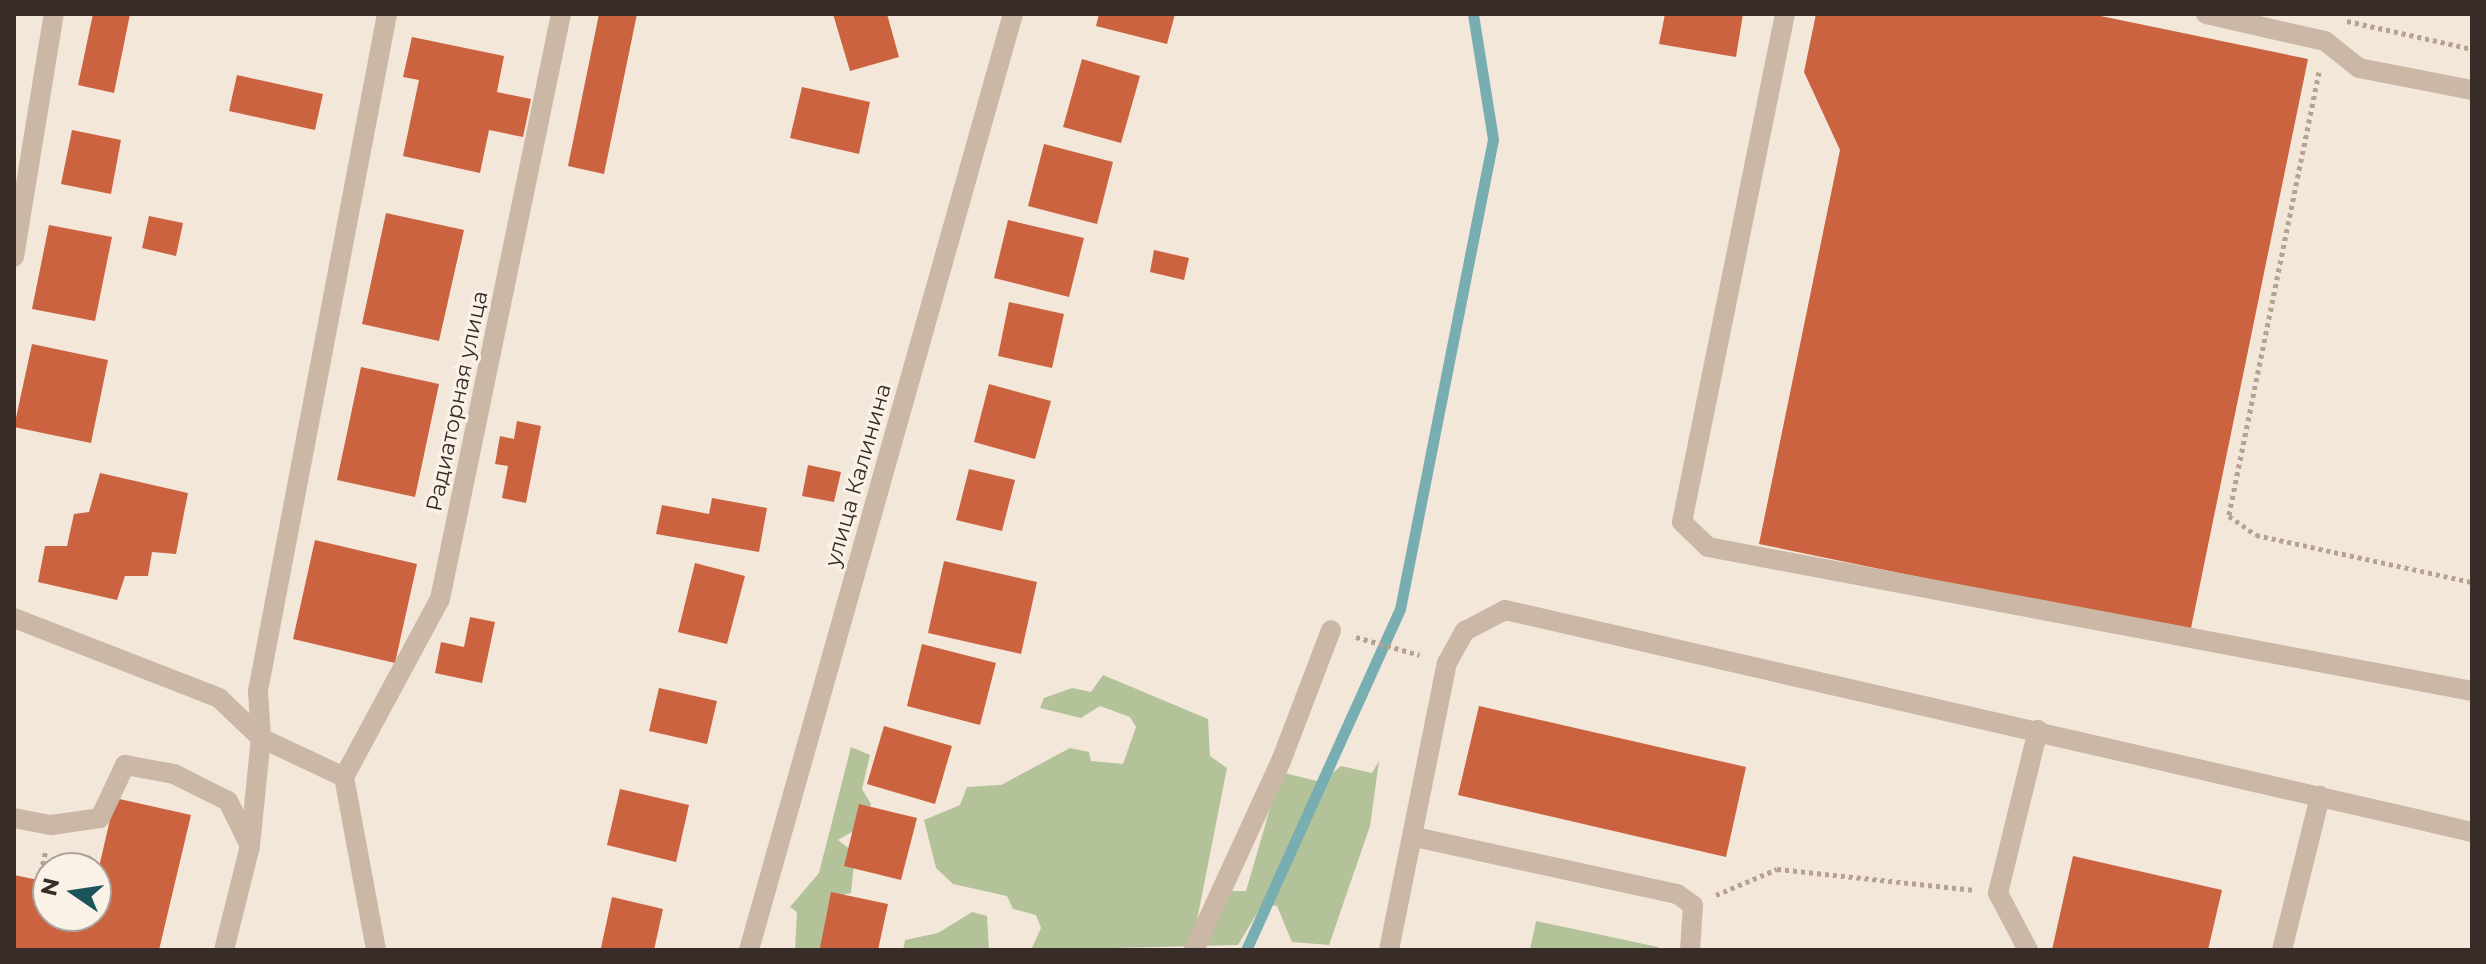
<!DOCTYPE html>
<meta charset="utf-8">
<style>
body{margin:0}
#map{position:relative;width:2486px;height:964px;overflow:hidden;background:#f3e7da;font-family:Montserrat,sans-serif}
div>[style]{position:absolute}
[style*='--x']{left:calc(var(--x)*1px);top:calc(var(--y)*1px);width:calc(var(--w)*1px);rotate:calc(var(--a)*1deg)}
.green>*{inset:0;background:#b4c29a}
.stream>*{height:11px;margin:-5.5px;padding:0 5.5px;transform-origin:5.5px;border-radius:5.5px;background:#78aeb1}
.building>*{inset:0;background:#cb6340}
.path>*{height:5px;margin-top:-2.5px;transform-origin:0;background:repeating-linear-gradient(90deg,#b7a190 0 4px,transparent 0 8px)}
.lane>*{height:20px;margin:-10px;padding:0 10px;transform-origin:10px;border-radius:10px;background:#cbb7a6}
.street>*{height:20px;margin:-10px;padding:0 10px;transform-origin:10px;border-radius:10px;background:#cbb7a6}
span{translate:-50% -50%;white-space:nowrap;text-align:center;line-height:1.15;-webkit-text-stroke:6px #faf1e7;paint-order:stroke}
.street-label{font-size:22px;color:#372c27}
.frame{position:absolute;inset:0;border:16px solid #372c27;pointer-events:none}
.north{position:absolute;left:32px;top:852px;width:80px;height:80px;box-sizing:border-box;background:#faf1e7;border:2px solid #aca29a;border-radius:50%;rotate:283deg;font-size:22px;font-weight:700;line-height:32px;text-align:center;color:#372c27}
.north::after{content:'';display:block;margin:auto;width:28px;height:36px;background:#1b555a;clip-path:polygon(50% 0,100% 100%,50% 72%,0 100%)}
</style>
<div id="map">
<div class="green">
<i style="clip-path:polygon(1103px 675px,1208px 719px,1210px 756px,1227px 768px,1197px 920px,1231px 891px,1246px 891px,1274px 795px,1272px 770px,1321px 782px,1341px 766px,1372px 773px,1379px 761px,1370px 826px,1329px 945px,1292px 942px,1277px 906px,1262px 905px,1238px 945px,1031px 950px,1041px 928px,1036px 915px,1013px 909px,1007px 896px,953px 884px,936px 868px,924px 820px,960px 805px,967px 787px,1001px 785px,1070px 748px,1089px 752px,1091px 761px,1123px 764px,1136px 727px,1130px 717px,1100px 706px,1081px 718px,1040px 708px,1044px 698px,1072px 688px,1091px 692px)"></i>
<i style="clip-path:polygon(851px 747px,870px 755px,862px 789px,871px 804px,867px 823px,838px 840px,855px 853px,851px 893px,833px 897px,828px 950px,795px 950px,797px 912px,790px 907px,819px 873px)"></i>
<i style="clip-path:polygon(972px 912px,987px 916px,989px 950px,903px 950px,905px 940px,938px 933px)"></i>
<i style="clip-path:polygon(1536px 921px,1658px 947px,1658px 950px,1530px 950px)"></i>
</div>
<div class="stream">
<i style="--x:1246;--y:950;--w:374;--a:-65.7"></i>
<i style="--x:1400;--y:609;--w:479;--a:-78.8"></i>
<i style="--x:1493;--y:139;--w:127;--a:-99.1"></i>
</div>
<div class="building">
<i style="clip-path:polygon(93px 14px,130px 14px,114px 93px,78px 85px)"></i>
<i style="clip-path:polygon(599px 14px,637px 14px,604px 174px,568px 166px)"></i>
<i style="clip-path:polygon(833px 14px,887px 14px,899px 57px,850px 71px)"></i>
<i style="clip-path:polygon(1099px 14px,1175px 14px,1167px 44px,1096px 26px)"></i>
<i style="clip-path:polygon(1665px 14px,1743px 14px,1736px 57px,1659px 44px)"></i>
<i style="clip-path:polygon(1816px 14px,2091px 14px,2308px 59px,2190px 633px,1759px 544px,1840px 150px,1804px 72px)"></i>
<i style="clip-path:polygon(412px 37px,504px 56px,497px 92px,531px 99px,523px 137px,489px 130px,480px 173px,403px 156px,419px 80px,403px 77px)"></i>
<i style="clip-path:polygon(1082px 59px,1140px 76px,1121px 143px,1063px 127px)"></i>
<i style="clip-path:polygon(237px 75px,323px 94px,315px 130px,229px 111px)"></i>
<i style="clip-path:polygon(802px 87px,870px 102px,859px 154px,790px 138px)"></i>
<i style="clip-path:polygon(72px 130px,121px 140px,111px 194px,61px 184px)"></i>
<i style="clip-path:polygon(1044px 144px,1113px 162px,1097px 224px,1028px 206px)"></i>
<i style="clip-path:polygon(386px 213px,464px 230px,439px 341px,362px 324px)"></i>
<i style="clip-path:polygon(149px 216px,183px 223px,176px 256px,142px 248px)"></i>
<i style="clip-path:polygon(1008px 220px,1084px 238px,1069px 297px,994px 278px)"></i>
<i style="clip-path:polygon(49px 225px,112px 237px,95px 321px,32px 309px)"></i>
<i style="clip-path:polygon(1154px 250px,1189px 258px,1184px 280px,1150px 272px)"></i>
<i style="clip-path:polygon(1009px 302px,1064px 314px,1052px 368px,998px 356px)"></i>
<i style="clip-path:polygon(32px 344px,108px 360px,91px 443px,14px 427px)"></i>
<i style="clip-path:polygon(361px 367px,439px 384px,415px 497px,337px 480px)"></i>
<i style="clip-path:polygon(989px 384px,1051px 401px,1035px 459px,974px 442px)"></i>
<i style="clip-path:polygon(517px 421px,541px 426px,526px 503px,502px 498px,508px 466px,495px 464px,500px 436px,514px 439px)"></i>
<i style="clip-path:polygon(808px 465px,841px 472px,834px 502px,802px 496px)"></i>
<i style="clip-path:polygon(969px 469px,1015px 480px,1002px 531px,956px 520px)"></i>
<i style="clip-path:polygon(100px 473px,188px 493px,176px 554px,152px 552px,148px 576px,125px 576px,117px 600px,38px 582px,45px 546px,67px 546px,74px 514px,89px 512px)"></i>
<i style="clip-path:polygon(712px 498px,767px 508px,759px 552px,656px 534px,662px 505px,709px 514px)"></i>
<i style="clip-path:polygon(315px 540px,417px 564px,395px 663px,293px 639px)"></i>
<i style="clip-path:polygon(944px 561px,1037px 582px,1021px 654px,928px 633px)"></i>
<i style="clip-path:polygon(695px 563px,745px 576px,727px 644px,678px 632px)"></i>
<i style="clip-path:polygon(470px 617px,495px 622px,482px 683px,435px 673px,441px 642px,464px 647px)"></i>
<i style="clip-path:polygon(922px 644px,996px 663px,980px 725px,907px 706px)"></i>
<i style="clip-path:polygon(659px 688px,717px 701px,707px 744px,649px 731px)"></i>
<i style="clip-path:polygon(1479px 706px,1746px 767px,1726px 857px,1458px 795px)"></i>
<i style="clip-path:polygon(884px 726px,952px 746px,935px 804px,867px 784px)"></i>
<i style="clip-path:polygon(620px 789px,689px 805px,676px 862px,607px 845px)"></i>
<i style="clip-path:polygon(115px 798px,191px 815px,159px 950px,14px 950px,14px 875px,48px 882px,48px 916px,96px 916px,96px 880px)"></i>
<i style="clip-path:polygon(859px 804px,917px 818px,901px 880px,844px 866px)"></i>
<i style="clip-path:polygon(2073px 856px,2222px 890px,2208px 950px,2052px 950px)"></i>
<i style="clip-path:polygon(831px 892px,888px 904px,878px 950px,820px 948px)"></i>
<i style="clip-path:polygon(612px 897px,663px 909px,654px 950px,601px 948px)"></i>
</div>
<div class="path">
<i style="--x:2347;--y:21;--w:128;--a:12.6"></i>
<i style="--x:2319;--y:72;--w:453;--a:101.5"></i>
<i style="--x:2229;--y:516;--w:33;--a:35"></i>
<i style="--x:2256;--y:535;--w:221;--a:12.3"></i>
<i style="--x:1356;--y:637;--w:66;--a:15.7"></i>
<i style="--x:39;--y:880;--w:31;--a:-77"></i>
<i style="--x:1716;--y:895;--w:66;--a:-23.1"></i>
<i style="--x:1777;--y:869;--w:196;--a:6.1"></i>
</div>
<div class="lane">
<i style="--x:1785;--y:14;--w:518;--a:101.46"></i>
<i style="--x:1682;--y:522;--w:36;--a:44"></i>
<i style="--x:1708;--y:547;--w:777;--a:10.67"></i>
<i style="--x:2206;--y:14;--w:122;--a:12.8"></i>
<i style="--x:2325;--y:41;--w:43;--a:38.5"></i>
<i style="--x:2359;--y:68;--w:115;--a:11"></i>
<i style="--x:14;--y:818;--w:38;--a:11"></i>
<i style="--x:51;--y:825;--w:49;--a:-8.1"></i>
<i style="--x:100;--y:818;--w:59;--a:-64.7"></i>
<i style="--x:125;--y:765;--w:50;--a:10.4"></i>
<i style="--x:174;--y:774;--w:60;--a:26.6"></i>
<i style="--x:228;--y:801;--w:50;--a:63.9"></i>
<i style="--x:250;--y:846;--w:107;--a:104"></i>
<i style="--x:1415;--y:837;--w:268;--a:12.3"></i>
<i style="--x:1677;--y:894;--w:19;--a:35"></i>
<i style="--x:1693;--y:905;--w:45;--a:93.8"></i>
<i style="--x:250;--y:846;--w:109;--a:-84.2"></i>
<i style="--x:1194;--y:950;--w:208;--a:-65.3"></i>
<i style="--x:1281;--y:761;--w:140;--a:-69.1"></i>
<i style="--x:1389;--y:950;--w:293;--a:-78.6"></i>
<i style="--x:1447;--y:663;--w:37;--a:-61"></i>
<i style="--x:1465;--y:631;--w:45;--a:-27.7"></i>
<i style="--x:1505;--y:610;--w:935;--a:12.92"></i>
<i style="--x:2028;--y:950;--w:64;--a:-117.8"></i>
<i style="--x:1998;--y:893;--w:168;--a:-76.2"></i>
<i style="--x:2282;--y:950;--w:159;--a:-76.1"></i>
</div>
<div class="street">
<i style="--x:14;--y:257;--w:246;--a:-80.7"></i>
<i style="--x:14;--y:618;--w:220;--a:21.3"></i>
<i style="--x:219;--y:698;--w:58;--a:43.6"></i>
<i style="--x:261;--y:738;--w:92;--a:25.2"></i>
<i style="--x:344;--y:777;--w:176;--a:79.5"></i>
<i style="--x:261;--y:738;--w:47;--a:-93.7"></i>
<i style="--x:258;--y:691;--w:689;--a:-79.21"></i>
<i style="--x:344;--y:777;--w:202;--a:-61.7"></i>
<i style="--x:440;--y:599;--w:597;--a:-78.31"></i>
<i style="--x:2416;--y:819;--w:57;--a:13.1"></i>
<i style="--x:749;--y:950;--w:973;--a:-74.25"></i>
</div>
<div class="street-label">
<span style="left:457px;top:401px;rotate:-78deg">Радиаторная улица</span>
<span style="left:858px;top:475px;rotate:-74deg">улица Калинина</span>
</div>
<div class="frame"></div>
<div class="north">N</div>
</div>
